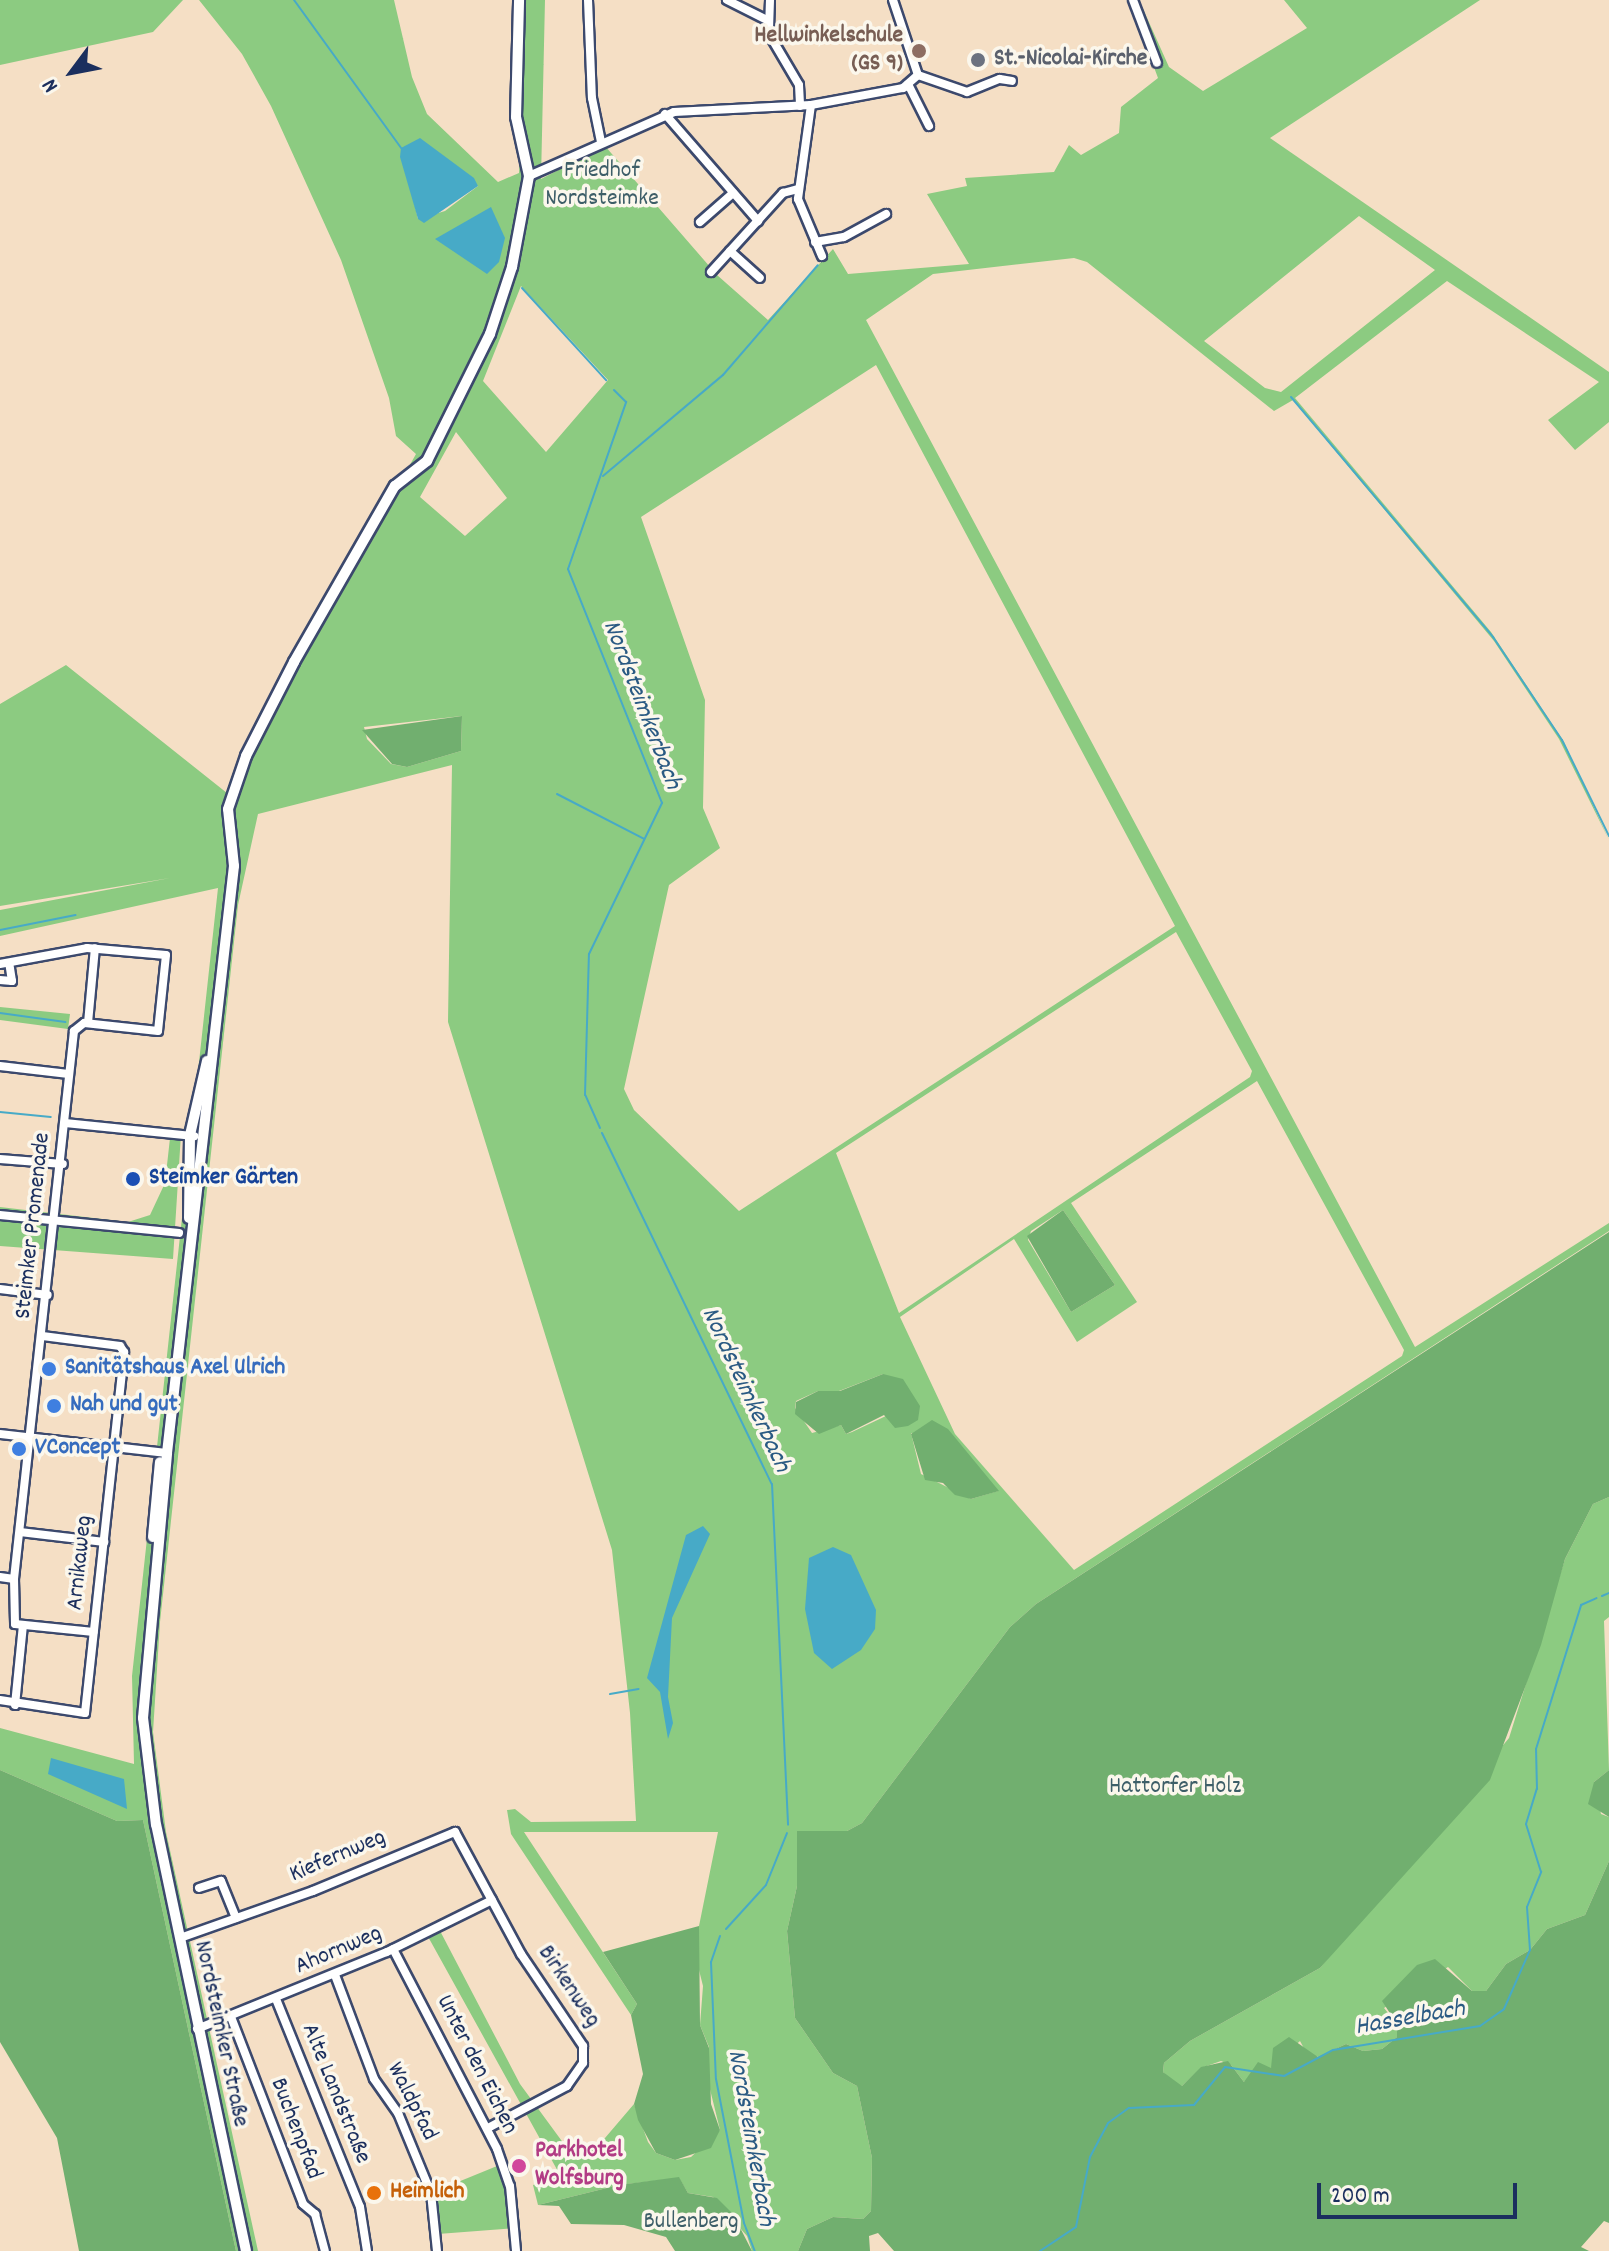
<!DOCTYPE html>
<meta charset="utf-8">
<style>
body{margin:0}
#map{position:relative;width:1609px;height:2251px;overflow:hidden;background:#f5dfc5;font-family:Dekko,sans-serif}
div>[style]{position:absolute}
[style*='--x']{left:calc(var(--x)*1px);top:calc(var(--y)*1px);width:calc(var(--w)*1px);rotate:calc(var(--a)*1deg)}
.green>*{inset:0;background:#8ccb81}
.forest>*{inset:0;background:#71af6f}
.water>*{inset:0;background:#47aac7}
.stream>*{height:2px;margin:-1px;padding:0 1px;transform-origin:1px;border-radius:1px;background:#47aac7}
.roads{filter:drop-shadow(2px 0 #3c496d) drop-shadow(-2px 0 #3c496d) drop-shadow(0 2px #3c496d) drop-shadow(0 -2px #3c496d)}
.minor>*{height:8px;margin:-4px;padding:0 4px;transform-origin:4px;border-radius:4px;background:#fff}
.tertiary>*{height:10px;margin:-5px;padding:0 5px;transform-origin:5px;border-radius:5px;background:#fff}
.dots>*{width:22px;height:22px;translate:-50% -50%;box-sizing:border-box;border:4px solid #fbf7ec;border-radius:50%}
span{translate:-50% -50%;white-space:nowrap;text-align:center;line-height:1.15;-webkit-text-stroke:7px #fbf7ec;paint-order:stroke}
.education-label{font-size:24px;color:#785e54;font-weight:700}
.right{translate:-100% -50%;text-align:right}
.worship-label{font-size:24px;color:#5b616d;font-weight:700}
.left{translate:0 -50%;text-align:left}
.park-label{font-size:24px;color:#3d5e68}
.transit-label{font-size:24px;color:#164399;font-weight:700}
.street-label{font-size:24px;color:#1b2f5e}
.shop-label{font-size:24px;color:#366cbe;font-weight:700}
.hotel-label{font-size:24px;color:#b23c85;font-weight:700}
.food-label{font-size:24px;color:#c56008;font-weight:700}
.water-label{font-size:26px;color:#2a5a83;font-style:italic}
.north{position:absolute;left:32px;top:32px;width:80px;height:80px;-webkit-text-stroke:6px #fbf7ec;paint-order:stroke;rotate:238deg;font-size:22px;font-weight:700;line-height:32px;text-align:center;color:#1b2f5e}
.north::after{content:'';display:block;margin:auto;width:28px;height:36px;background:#1b2f5e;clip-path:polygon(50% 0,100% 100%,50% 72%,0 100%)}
.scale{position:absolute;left:1317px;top:2183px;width:200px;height:36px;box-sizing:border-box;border:4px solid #1b2f5e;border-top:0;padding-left:10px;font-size:24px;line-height:28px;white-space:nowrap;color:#1b2f5e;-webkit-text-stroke:6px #fbf7ec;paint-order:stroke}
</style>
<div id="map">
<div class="green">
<i style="clip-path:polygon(0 0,183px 0,153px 32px,0 65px)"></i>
<i style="clip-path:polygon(evenodd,199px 0,394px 0,412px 77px,427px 114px,498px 182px,519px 173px,525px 0,545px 0,541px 179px,605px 146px,717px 275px,768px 320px,833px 249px,848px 274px,969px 264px,927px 194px,967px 186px,965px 178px,1054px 172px,1069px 145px,1081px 155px,1119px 133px,1121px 107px,1158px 78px,1129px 0,1139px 0,1169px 67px,1203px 91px,1307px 28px,1284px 0,1480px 0,1270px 138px,1609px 372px,1609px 422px,1575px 450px,1548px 420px,1599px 382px,1447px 281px,1295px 398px,1491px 632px,1564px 742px,1609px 840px,1559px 739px,1494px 641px,1293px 400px,1274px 411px,1087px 262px,1074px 258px,933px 274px,866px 320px,1415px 1347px,1609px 1223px,1609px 1231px,1036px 1604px,1010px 1627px,862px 1823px,847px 1831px,797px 1831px,797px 1886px,787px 1931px,795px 2018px,833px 2073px,857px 2086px,872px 2158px,871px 2211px,863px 2219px,833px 2217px,807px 2229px,798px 2251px,752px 2251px,747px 2236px,713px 2197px,688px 2193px,679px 2178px,619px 2185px,538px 2205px,533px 2185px,560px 2175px,426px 1933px,438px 1927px,520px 2084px,575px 2159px,605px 2138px,634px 2104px,648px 2142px,656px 2153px,675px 2160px,691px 2157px,720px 2130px,706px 2073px,709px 2047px,700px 2025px,703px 1986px,698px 1966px,699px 1926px,718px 1832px,524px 1832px,637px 2004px,631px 2015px,511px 1834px,507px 1810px,515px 1809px,531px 1822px,636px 1821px,630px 1713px,612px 1550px,448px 1022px,452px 765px,258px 814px,238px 905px,160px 1622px,153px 1732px,166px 1832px,258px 2251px,236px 2251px,143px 1820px,117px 1821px,0 1770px,0 1728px,134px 1764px,132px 1676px,218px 888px,0 936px,0 910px,170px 878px,0 906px,0 704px,66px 665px,237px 801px,260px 733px,416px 454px,396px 436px,389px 398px,341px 260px,271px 106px,242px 54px,199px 0,401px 148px,478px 186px,445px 211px,418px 219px,401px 148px,199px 0,1359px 216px,1435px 270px,1281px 392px,1265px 388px,1204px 341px,1359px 216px,199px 0,521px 286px,608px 380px,546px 452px,483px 381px,521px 286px,199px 0,876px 365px,1175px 926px,739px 1211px,634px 1110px,624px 1089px,669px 885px,720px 848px,703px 808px,705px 700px,641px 517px,876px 365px,199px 0,456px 432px,507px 498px,465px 536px,420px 497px,456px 432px,199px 0,462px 716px,461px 751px,407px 767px,391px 764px,367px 739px,364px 727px,462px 716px,199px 0,1176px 932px,1252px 1071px,1250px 1077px,899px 1313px,836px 1153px,1176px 932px,199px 0,1257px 1081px,1404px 1350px,1402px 1356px,1074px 1570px,955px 1434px,900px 1317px,1014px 1239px,1077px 1342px,1137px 1302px,1071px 1203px,1257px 1081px,199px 0,1063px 1210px,1115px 1285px,1071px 1312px,1028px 1240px,1031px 1231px,1063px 1210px,199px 0,883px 1374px,888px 1415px,852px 1432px,846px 1434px,841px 1425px,812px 1433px,795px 1408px,796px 1401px,818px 1391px,839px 1391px,883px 1374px,199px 0,911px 1433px,960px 1446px,998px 1491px,971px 1499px,921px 1474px,911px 1433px)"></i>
<i style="clip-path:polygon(0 1007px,70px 1014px,68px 1029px,0 1020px)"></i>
<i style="clip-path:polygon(181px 1134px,173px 1259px,0 1246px,0 1207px,128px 1222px,150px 1215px,165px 1183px,170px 1138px)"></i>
<i style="clip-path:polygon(1609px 1497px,1609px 1617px,1604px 1621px,1609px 1770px,1594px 1782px,1601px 1814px,1609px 1817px,1609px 1861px,1585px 1915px,1547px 1929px,1530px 1950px,1506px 1964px,1486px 1991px,1472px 1991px,1448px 1967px,1384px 2008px,1397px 2024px,1397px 2037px,1382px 2049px,1363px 2051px,1346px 2044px,1319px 2057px,1307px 2054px,1300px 2041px,1271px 2068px,1244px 2082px,1231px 2065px,1221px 2061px,1201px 2068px,1182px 2086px,1176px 2085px,1163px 2072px,1164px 2063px,1190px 2041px,1320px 1968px,1509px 1738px,1565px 1559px,1593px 1504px)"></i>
<i style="clip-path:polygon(502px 2164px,516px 2228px,438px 2234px,431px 2193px)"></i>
</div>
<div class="forest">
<i style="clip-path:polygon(462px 716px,461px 751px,407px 767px,392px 764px,362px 730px)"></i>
<i style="clip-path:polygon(1063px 1210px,1115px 1285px,1071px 1312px,1027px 1236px)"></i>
<i style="clip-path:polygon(1609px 1232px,1609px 1497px,1593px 1504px,1565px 1559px,1541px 1645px,1490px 1780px,1320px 1968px,1190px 2041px,1164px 2063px,1163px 2072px,1182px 2086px,1201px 2067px,1228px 2061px,1244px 2082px,1258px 2062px,1271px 2068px,1273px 2048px,1289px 2037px,1318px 2057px,1346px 2044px,1363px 2051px,1382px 2049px,1397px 2037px,1397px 2024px,1382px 2001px,1417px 1965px,1435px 1959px,1472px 1991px,1486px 1991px,1506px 1964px,1530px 1950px,1547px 1929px,1585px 1915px,1609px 1861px,1609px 2223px,1604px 2221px,1581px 2247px,1589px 2251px,894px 2251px,878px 2233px,869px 2236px,870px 2251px,798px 2251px,807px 2229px,833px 2217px,863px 2219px,871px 2211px,872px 2158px,857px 2086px,833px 2073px,795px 2018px,787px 1931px,797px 1886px,797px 1831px,847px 1831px,862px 1823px,1010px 1627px,1036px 1604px)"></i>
<i style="clip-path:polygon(883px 1374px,903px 1379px,920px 1406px,918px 1420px,908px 1426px,895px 1428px,884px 1415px,846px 1434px,841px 1425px,819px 1434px,795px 1414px,796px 1402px,818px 1391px,840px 1391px)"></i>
<i style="clip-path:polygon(932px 1420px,948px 1429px,999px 1491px,971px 1499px,955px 1495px,943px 1483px,925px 1480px,911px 1434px)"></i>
<i style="clip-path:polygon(0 1770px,117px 1821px,143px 1820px,236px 2251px,79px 2251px,57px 2138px,0 2042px)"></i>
<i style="clip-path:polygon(1609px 1770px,1609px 1817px,1588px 1804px,1594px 1782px)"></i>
<i style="clip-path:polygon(699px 1926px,700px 2025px,709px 2048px,711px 2104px,720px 2130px,711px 2148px,675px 2160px,656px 2153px,638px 2120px,634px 2104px,643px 2074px,631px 2015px,637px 2004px,603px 1952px)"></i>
<i style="clip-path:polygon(679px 2177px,688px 2193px,717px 2198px,733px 2214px,752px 2251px,675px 2251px,666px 2237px,624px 2225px,571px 2224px,559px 2206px,538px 2205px,619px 2185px)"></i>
</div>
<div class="water">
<i style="clip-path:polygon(420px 138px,474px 178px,478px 186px,424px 223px,418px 219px,400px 157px,401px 148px)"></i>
<i style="clip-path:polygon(491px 207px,505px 238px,499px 262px,487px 274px,435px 239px)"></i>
<i style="clip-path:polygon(703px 1526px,710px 1534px,672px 1618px,668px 1697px,673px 1723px,668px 1739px,660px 1692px,647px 1678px,686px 1535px)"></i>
<i style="clip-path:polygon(833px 1547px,851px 1555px,876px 1610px,875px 1629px,861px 1650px,832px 1669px,814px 1653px,805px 1609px,809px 1558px)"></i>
<i style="clip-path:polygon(51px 1758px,124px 1779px,127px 1809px,48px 1774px)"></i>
</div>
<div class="stream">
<i style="--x:294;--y:0;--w:183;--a:54.1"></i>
<i style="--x:522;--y:288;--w:125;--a:47.6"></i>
<i style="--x:1291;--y:397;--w:314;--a:49.9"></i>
<i style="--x:1493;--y:637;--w:124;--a:56.2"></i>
<i style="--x:1562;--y:740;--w:107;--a:63.9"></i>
<i style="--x:603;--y:476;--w:157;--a:-40.1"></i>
<i style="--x:723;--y:375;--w:145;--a:-49.2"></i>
<i style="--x:557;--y:794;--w:98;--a:27.3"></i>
<i style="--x:0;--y:930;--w:77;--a:-11.2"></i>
<i style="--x:0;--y:1013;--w:66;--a:7.9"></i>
<i style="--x:0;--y:1112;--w:51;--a:5.6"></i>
<i style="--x:600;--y:1128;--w:36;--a:-114"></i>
<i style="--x:585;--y:1095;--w:141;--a:-88.4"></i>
<i style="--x:589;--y:954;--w:168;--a:-64.2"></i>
<i style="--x:662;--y:803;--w:252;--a:-111.9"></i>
<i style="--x:568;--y:569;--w:177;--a:-70.8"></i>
<i style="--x:626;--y:402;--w:17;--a:-135"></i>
<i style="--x:602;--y:1133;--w:390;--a:64.2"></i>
<i style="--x:772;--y:1484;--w:341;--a:87.3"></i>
<i style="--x:1602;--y:1596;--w:8;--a:-23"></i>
<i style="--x:610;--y:1694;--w:29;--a:-10"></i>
<i style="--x:726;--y:1929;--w:59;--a:-47.7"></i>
<i style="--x:766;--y:1885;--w:56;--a:-68"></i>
<i style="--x:720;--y:1936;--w:28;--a:109"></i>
<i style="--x:711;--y:1962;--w:117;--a:87.6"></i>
<i style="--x:716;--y:2079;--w:147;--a:79"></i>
<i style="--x:744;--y:2223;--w:30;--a:69"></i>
<i style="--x:1040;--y:2251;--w:43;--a:-33.7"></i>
<i style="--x:1076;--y:2227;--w:71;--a:-78.7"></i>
<i style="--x:1090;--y:2157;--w:38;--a:-62"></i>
<i style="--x:1108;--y:2123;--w:26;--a:-36"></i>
<i style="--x:1129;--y:2108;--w:65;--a:-2.6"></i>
<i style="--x:1194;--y:2105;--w:49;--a:-50.8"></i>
<i style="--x:1225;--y:2067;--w:60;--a:8.7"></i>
<i style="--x:1284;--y:2076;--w:55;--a:-28"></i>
<i style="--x:1333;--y:2050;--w:149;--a:-9.3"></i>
<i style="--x:1480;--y:2026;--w:29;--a:-35"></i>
<i style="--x:1504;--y:2009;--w:64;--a:-66.2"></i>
<i style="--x:1530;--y:1950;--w:43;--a:-94"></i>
<i style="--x:1527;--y:1907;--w:38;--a:-68"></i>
<i style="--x:1541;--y:1872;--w:50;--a:-107.4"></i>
<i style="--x:1526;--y:1824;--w:37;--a:-73"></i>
<i style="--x:1537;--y:1789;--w:40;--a:-91.4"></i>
<i style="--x:1536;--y:1749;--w:151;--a:-72.6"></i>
<i style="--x:1581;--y:1605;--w:17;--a:-24"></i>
</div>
<div class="roads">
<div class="minor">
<i style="--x:588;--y:0;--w:98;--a:87.7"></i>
<i style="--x:592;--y:98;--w:45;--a:78.4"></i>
<i style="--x:727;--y:0;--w:45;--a:26.6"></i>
<i style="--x:770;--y:0;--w:34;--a:92"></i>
<i style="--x:769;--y:34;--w:59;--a:59.5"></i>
<i style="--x:799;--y:85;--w:21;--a:87"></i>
<i style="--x:893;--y:0;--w:79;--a:71.6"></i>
<i style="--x:1133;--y:0;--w:67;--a:69.1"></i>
<i style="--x:918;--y:75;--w:52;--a:19.1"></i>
<i style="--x:967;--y:92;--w:35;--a:-22"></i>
<i style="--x:1000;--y:79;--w:12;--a:9"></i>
<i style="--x:908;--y:84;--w:47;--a:63.4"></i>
<i style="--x:811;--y:105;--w:95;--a:97.9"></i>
<i style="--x:798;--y:199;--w:62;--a:67.2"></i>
<i style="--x:665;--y:114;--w:142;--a:49"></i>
<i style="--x:529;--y:176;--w:158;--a:-23.8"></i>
<i style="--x:674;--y:112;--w:137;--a:-2.9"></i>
<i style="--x:811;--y:105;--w:94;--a:-10.5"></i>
<i style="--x:903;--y:88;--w:20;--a:-41"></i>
<i style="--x:700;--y:222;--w:44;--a:-41.3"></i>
<i style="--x:815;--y:242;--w:29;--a:-10"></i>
<i style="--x:844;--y:237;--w:48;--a:-28.7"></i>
<i style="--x:730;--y:251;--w:40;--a:42"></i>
<i style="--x:711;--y:272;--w:107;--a:-47.7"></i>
<i style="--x:783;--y:193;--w:16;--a:-15"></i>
<i style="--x:0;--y:964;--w:88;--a:-10.4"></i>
<i style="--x:87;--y:948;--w:79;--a:5.1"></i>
<i style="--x:166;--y:955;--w:76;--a:96"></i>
<i style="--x:158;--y:1031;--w:74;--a:-173.8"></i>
<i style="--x:84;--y:1023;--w:13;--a:141"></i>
<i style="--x:74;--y:1031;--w:551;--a:96.25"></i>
<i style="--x:14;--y:1579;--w:45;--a:88.7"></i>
<i style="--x:15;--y:1624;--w:79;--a:5.8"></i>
<i style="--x:0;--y:980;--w:12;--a:5"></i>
<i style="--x:12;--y:981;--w:18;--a:-99"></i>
<i style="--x:88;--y:1023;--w:75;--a:-84.7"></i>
<i style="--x:0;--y:1066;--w:69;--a:6.6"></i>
<i style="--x:65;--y:1123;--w:130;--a:5.8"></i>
<i style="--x:0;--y:1159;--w:63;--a:4.5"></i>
<i style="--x:0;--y:1215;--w:180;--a:5.7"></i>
<i style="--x:0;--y:1289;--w:48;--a:7.1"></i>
<i style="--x:0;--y:1434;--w:168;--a:6.5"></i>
<i style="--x:20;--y:1532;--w:85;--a:6.8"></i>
<i style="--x:0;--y:1577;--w:14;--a:8"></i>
<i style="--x:0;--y:1700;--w:86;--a:8.7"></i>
<i style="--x:85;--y:1713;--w:363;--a:-83.8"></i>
<i style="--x:124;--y:1352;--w:7;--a:-124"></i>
<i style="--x:120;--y:1346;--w:78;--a:-172.6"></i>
<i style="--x:15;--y:1705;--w:80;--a:-84.3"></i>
<i style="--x:199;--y:1888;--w:23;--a:-18"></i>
<i style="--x:221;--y:1881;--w:40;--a:68"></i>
<i style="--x:180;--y:1938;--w:141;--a:-19.5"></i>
<i style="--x:313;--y:1891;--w:154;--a:-22.6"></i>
<i style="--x:455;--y:1832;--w:139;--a:61.6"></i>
<i style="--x:521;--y:1954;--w:111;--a:56"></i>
<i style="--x:583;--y:2046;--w:17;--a:90"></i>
<i style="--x:583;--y:2063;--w:28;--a:125"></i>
<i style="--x:567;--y:2086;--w:89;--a:152"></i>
<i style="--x:393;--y:1949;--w:225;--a:62.5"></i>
<i style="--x:497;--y:2149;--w:39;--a:71"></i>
<i style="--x:510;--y:2186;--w:65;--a:84.7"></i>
<i style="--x:335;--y:1975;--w:111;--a:69.4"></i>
<i style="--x:374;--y:2079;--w:42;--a:54.8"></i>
<i style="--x:398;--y:2113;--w:87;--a:67.6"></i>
<i style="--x:431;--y:2193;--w:58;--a:84.1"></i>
<i style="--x:276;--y:1999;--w:224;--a:68"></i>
<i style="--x:360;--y:2207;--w:45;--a:81"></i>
<i style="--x:231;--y:2017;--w:200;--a:68.9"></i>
<i style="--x:303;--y:2204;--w:16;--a:40"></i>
<i style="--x:315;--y:2214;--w:38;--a:75"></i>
<i style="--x:197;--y:2029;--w:205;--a:-22.1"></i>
<i style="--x:387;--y:1952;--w:117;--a:-26.3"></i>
</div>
<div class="tertiary">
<i style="--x:189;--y:1218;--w:83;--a:-89.3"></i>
<i style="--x:190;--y:1135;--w:76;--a:-77.1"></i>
<i style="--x:153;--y:1537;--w:75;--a:-84.7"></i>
<i style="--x:246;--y:2251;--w:435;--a:-101.9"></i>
<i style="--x:156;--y:1825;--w:108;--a:-96.9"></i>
<i style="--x:143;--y:1718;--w:266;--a:-84.8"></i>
<i style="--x:167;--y:1453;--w:591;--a:-83.49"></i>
<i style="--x:234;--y:866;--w:57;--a:-96"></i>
<i style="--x:228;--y:809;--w:56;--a:-71.2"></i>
<i style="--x:246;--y:756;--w:106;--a:-62.9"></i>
<i style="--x:294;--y:662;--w:203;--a:-60.2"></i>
<i style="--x:395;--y:486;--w:41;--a:-38"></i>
<i style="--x:427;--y:461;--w:142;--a:-63.6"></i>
<i style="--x:490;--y:334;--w:71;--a:-71.8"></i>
<i style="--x:512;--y:267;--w:93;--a:-79.4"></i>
<i style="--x:529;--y:176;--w:60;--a:-102.4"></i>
<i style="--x:516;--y:117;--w:117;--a:-88.5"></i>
</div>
</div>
<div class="dots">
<i style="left:919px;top:51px;background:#8d6e63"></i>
<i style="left:978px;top:60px;background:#6b7280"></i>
<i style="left:133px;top:1179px;background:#1a4fb4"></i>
<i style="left:49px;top:1369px;background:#3f7fe0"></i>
<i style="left:54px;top:1406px;background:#3f7fe0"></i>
<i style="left:19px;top:1449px;background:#3f7fe0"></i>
<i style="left:519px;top:2166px;background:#d1479c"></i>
<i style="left:374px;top:2193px;background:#e8710a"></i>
</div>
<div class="education-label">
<span class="right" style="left:903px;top:51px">Hellwinkelschule<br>(GS 9)</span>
</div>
<div class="worship-label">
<span class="left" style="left:994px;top:60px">St.-Nicolai-Kirche</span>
</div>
<div class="park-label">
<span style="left:602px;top:186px">Friedhof<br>Nordsteimke</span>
<span style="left:1175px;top:1788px">Hattorfer Holz</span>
<span style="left:691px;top:2223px">Bullenberg</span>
</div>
<div class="transit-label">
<span class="left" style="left:149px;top:1179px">Steimker Gärten</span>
</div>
<div class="street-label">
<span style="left:34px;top:1226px;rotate:-84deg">Steimker Promenade</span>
<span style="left:81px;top:1563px;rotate:-84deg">Arnikaweg</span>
<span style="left:338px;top:1857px;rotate:-23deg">Kiefernweg</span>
<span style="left:339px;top:1951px;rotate:-23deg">Ahornweg</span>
<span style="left:568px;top:1987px;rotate:56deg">Birkenweg</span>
<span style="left:220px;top:2034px;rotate:78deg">Nordsteimker Straße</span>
<span style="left:476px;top:2065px;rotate:63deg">Unter den Eichen</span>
<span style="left:335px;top:2094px;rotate:68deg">Alte Landstraße</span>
<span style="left:411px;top:2102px;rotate:63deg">Waldpfad</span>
<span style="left:295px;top:2129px;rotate:69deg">Buchenpfad</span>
</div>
<div class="shop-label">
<span class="left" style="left:65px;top:1369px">Sanitätshaus Axel Ulrich</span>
<span class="left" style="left:70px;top:1406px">Nah und gut</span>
<span class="left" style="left:35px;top:1449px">VConcept</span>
</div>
<div class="hotel-label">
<span class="left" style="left:535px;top:2166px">Parkhotel<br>Wolfsburg</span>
</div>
<div class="food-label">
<span class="left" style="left:390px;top:2193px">Heimlich</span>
</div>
<div class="water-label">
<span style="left:641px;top:705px;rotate:69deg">Nordsteimkerbach</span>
<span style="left:745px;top:1390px;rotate:65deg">Nordsteimkerbach</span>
<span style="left:1410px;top:2019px;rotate:-10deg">Hasselbach</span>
<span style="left:750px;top:2138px;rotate:80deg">Nordsteimkerbach</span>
</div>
<div class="north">N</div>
<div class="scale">200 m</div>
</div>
